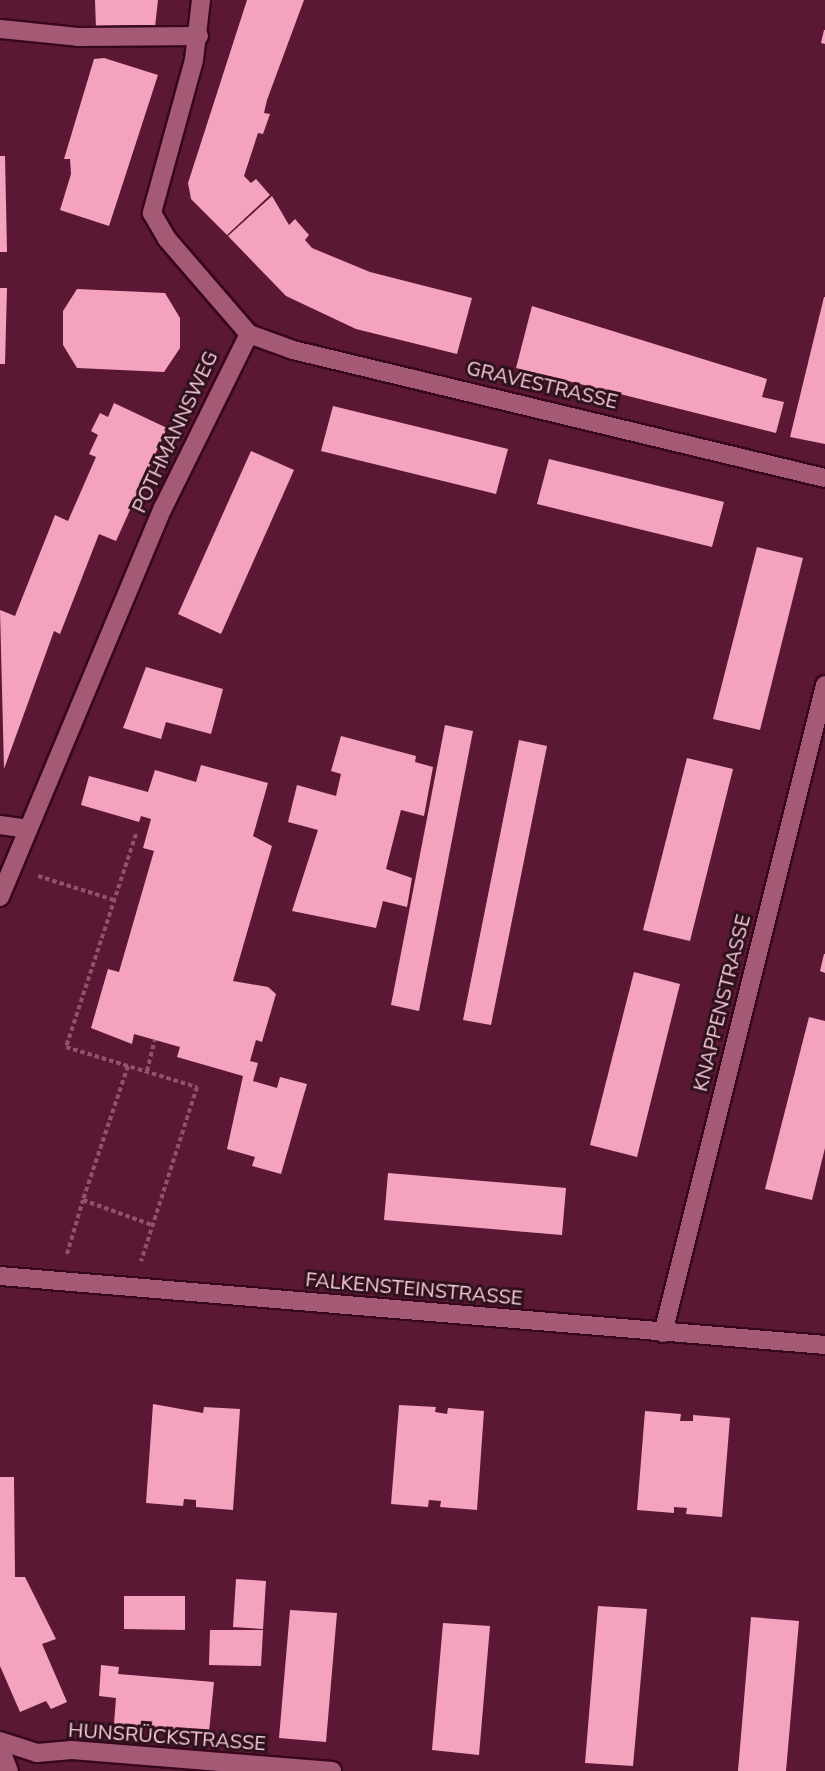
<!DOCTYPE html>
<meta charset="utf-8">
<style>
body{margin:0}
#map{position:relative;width:825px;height:1771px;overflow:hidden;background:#5b1835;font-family:"Nunito Sans",sans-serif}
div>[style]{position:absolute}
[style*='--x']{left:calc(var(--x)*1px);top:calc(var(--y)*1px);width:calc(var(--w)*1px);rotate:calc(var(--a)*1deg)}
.building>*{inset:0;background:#f5a2be}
.path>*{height:4px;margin-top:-2px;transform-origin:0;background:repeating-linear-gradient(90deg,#8f546c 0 4.5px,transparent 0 7.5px)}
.roads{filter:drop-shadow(2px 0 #38061d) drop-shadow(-2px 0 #38061d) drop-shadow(0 2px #38061d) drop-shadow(0 -2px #38061d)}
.minor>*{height:18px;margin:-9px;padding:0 9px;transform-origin:9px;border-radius:9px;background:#a45a75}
span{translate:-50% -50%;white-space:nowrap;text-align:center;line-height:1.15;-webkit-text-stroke:6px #2f111d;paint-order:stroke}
.street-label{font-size:20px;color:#facfdc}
</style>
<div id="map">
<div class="building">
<i style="clip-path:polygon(95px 0,158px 0,155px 27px,96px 29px)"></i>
<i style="clip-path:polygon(247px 0,304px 0,267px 100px,264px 113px,270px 114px,263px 134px,258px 133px,244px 176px,251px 183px,256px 179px,270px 195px,227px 235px,191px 199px,188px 183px)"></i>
<i style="clip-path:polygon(824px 30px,825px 30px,825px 44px,821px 43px)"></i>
<i style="clip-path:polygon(104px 58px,158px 75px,109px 226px,60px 210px,71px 174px,70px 159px,64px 159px,94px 59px)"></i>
<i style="clip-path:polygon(0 156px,5px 156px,7px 252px,0 252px)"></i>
<i style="clip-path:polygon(272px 196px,289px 225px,295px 219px,309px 235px,305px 240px,312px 248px,370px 272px,472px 298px,457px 354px,356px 329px,286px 296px,228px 236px)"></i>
<i style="clip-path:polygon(0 288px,7px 288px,5px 364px,0 364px)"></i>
<i style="clip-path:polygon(77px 289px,165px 293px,180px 318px,180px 348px,164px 372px,77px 368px,63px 345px,63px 311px)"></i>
<i style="clip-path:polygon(824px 297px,825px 297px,825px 444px,790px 437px)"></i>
<i style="clip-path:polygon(532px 306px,767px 379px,762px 397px,784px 402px,776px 433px,516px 368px)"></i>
<i style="clip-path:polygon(114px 403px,167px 428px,116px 541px,99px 534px,60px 634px,54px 631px,4px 769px,0 610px,15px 616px,55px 515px,68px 521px,96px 457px,89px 454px,98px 435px,91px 431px,100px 413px,108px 417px)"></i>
<i style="clip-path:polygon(333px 406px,508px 449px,496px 494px,321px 451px)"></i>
<i style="clip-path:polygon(251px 451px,294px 470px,221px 634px,178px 614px)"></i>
<i style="clip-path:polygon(549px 459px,724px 502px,712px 547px,537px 504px)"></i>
<i style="clip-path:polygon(757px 547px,803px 558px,760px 730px,713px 719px)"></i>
<i style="clip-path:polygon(146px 667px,223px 689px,211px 734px,166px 722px,161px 739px,123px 728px)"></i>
<i style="clip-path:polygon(445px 725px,473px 731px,419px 1011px,391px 1005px)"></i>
<i style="clip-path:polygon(341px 736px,416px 756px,415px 762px,433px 767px,424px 816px,401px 810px,386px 869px,412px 878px,407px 907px,383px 901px,376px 928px,292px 911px,318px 830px,288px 822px,297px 785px,336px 796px,341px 774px,331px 771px)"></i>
<i style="clip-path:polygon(519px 740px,547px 746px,491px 1025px,463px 1020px)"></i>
<i style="clip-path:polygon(687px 758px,733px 769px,690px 941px,643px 930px)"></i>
<i style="clip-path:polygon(201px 765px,268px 783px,253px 836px,272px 846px,233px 981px,268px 987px,276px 994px,262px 1042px,256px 1040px,250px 1061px,258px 1063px,253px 1081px,277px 1088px,280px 1077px,307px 1084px,281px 1174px,252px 1166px,255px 1157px,227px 1149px,243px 1076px,177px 1057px,180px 1047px,134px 1034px,132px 1044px,91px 1028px,108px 969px,119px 972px,154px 851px,143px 848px,151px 819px,141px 816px,139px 822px,81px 805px,89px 776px,148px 792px,155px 770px,196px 782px)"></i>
<i style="clip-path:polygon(824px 954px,825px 954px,825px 973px,820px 971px)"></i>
<i style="clip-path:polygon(634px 972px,680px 984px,637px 1157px,590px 1145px)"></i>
<i style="clip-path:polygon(809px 1017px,825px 1021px,825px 1148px,812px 1200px,765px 1189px)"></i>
<i style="clip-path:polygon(388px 1173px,566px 1188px,562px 1235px,384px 1220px)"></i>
<i style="clip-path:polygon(153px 1404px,203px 1413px,204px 1407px,240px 1409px,233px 1510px,196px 1507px,196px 1500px,184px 1499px,183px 1506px,146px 1503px)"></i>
<i style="clip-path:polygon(399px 1405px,436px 1407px,435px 1412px,447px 1414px,448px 1408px,484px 1411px,477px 1510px,440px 1507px,441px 1501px,429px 1500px,428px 1507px,391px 1504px)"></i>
<i style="clip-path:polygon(645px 1411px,681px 1414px,680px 1421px,693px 1421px,693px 1415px,730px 1418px,722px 1517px,686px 1514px,687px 1508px,674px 1507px,674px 1513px,637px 1510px)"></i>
<i style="clip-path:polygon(0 1477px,14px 1477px,15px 1577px,25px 1577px,56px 1639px,42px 1644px,67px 1702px,51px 1709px,46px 1701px,20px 1712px,0 1666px)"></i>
<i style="clip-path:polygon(236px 1579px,266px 1581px,263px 1629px,233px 1627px)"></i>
<i style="clip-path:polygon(124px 1596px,185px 1596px,185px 1630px,124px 1629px)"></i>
<i style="clip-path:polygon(598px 1606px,647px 1609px,633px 1766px,585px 1763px)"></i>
<i style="clip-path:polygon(290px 1610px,337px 1613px,326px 1742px,279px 1738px)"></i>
<i style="clip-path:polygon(751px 1617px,799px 1621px,786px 1771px,738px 1771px)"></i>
<i style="clip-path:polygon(443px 1623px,490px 1626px,479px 1755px,432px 1750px)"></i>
<i style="clip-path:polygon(210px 1630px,263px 1630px,261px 1666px,209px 1665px)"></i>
<i style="clip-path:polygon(101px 1665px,119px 1667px,118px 1674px,214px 1682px,209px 1732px,114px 1724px,116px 1698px,99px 1696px)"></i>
</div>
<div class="path">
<i style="--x:136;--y:834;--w:224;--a:108.2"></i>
<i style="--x:66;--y:1047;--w:137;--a:17"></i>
<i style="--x:197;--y:1087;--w:183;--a:107.8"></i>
<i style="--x:38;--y:876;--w:80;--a:17.5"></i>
<i style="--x:128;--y:1066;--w:141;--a:108.6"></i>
<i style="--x:83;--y:1200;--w:73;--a:19.9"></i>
<i style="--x:147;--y:1071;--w:32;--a:-76"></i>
<i style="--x:67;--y:1254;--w:56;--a:-73.5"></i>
</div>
<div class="roads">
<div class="minor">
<i style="--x:201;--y:0;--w:60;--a:96.7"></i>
<i style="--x:194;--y:60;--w:159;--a:105.4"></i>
<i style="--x:152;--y:213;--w:30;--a:60"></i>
<i style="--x:167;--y:239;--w:125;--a:49.2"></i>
<i style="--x:1;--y:29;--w:77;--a:5.9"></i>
<i style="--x:78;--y:37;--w:121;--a:-0.5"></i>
<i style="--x:249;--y:334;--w:47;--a:20"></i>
<i style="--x:293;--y:350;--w:547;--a:13.53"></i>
<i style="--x:0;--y:825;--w:27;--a:8"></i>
<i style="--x:0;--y:897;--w:422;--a:-67.3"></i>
<i style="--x:163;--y:508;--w:194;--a:-63.7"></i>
<i style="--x:0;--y:1276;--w:828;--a:4.78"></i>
<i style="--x:663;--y:1333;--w:668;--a:-75.96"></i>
<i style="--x:0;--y:1741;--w:39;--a:18"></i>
<i style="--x:37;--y:1753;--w:35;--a:-5"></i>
<i style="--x:72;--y:1750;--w:261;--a:4.6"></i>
<i style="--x:0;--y:1748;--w:25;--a:69"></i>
</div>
</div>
<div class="street-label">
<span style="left:542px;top:385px;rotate:13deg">GRAVESTRASSE</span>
<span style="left:175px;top:432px;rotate:-65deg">POTHMANNSWEG</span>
<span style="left:722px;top:1003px;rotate:-76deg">KNAPPENSTRASSE</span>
<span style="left:414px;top:1289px;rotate:5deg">FALKENSTEINSTRASSE</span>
<span style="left:167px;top:1737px;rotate:4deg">HUNSRÜCKSTRASSE</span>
</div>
</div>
